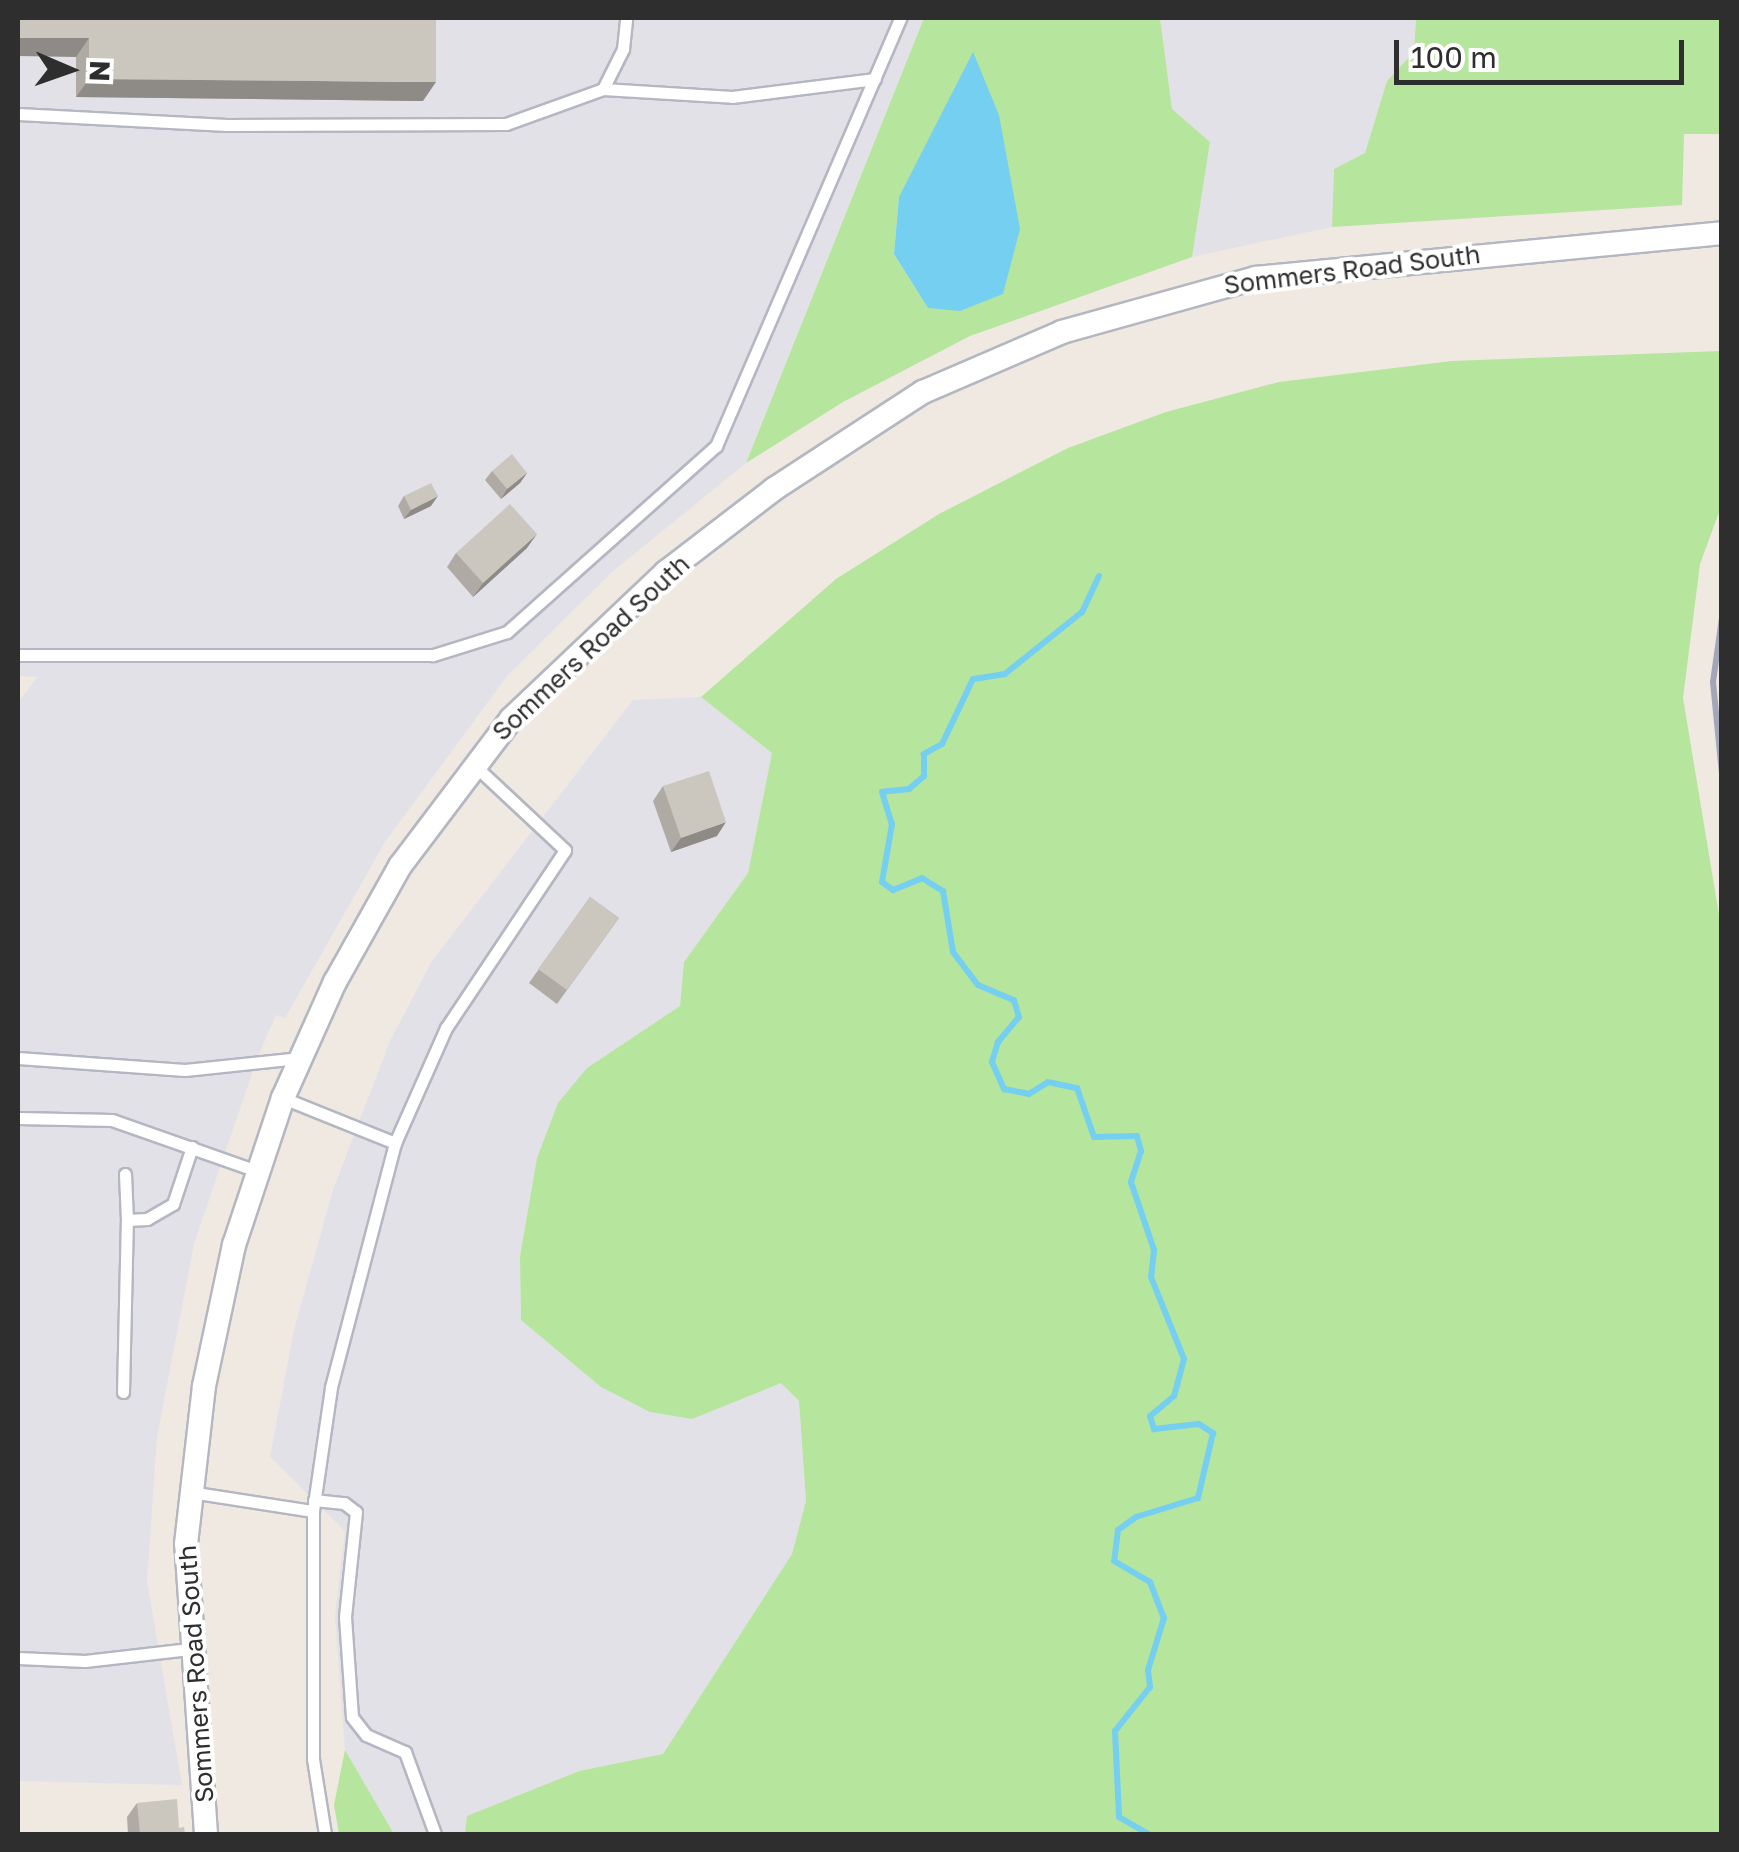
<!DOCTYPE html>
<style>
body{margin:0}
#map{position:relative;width:1739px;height:1852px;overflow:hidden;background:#efe9e1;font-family:"Golos Text",sans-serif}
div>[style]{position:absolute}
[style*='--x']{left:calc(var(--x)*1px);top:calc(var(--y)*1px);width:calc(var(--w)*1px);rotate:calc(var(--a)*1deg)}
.industrial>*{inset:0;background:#e3e1e8}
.green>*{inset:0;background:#b6e59e}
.water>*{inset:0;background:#75cff0}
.stream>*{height:6px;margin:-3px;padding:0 3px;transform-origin:3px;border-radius:3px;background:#75cff0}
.roads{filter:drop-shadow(2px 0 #b4b7c1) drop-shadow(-2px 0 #b4b7c1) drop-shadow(0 2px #b4b7c1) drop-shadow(0 -2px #b4b7c1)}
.lane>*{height:11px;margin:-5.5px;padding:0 5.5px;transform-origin:5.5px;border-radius:5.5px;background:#fff}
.street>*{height:22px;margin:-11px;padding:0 11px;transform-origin:11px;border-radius:11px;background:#fff}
.rail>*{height:6px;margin:-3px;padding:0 3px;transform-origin:3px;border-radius:3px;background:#a3a6b8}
.wall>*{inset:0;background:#afaba4}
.shaded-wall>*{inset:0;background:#8e8b86}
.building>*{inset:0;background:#cbc7bf}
span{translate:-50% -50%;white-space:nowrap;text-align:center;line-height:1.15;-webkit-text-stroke:8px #fff;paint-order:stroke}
.street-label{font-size:25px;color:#2e2e2e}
.frame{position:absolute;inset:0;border:20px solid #2e2e2e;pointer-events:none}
.north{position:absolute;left:20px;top:20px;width:100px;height:100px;-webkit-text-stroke:8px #fff;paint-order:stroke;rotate:92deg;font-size:28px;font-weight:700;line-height:40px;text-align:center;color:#2e2e2e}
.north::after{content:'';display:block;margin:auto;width:35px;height:45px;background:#2e2e2e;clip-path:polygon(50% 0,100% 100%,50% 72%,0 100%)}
.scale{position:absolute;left:1394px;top:40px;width:290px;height:45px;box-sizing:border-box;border:5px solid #2e2e2e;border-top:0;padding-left:12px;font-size:30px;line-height:35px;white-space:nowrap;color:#2e2e2e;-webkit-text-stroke:8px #fff;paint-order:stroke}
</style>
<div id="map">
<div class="industrial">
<i style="clip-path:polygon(18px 18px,924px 18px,746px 463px,612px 572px,507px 676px,385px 842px,285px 1018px,276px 1015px,257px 1059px,194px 1244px,157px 1437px,147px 1581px,182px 1785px,18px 1781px,18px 703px,37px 677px,18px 676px)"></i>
<i style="clip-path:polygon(1160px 18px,1416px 18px,1414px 52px,1387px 81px,1365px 153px,1334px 169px,1332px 227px,1192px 257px,1210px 142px,1172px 109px)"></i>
<i style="clip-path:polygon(701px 697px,772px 753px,748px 873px,684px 962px,680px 1006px,587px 1068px,537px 1158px,520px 1256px,521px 1320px,692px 1419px,781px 1382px,799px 1401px,806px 1501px,792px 1554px,663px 1754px,578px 1771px,468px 1816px,465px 1834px,394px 1834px,345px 1750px,335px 1616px,345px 1531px,270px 1457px,294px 1330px,333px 1190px,390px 1041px,432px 961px,633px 700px)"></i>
</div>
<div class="green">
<i style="clip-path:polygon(evenodd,924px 18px,1160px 18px,1172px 109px,1210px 142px,1192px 257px,970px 336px,843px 402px,746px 463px,924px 18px,899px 197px,928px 308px,894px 254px,899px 197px)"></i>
<i style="clip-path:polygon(1416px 18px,1721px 18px,1721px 134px,1684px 134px,1682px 205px,1332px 227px,1334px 169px,1365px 153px,1387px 81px,1414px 52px)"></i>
<i style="clip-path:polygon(1721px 351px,1721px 507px,1700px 564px,1683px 698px,1722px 933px,1721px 1834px,465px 1834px,467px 1816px,579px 1771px,663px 1754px,792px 1554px,806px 1501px,799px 1401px,781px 1383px,692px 1419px,650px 1412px,601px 1387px,521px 1320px,520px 1256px,537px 1158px,558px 1103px,587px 1068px,680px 1006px,684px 962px,748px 873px,772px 753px,701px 697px,836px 579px,939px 514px,1068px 448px,1166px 412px,1279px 382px,1452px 361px)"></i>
<i style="clip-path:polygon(345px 1750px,394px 1834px,339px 1834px,334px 1805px)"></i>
</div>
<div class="water">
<i style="clip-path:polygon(973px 52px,999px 115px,1020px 229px,1003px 294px,960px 311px,928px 308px,894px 254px,899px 197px)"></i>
</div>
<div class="stream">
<i style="--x:1099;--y:576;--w:40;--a:115"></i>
<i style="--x:1082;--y:612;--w:99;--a:141.2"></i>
<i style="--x:1005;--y:674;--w:32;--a:171"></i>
<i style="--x:973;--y:679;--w:72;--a:115.5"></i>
<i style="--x:942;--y:744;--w:21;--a:151"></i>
<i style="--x:924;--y:754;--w:22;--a:90"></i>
<i style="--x:924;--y:776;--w:20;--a:139"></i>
<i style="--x:909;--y:789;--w:27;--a:174"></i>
<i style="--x:882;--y:792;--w:34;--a:73"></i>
<i style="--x:892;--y:824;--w:59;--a:99.8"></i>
<i style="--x:882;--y:882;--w:14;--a:36"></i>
<i style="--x:893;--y:890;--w:31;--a:-22"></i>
<i style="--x:922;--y:878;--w:25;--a:32"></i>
<i style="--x:943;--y:891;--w:62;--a:80.7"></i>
<i style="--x:953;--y:952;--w:41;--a:52.9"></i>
<i style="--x:978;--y:985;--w:39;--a:23"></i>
<i style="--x:1014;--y:1000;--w:18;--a:74"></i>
<i style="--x:1019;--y:1017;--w:33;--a:130"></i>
<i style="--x:998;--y:1042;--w:21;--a:107"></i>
<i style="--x:992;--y:1062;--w:30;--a:66"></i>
<i style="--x:1004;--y:1089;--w:25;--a:11"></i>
<i style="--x:1029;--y:1094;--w:22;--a:-32"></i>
<i style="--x:1048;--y:1082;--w:30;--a:12"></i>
<i style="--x:1077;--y:1088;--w:52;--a:70.9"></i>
<i style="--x:1094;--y:1137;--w:43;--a:-1.3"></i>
<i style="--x:1137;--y:1136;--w:16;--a:75"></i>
<i style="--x:1141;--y:1151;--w:33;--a:108"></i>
<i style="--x:1131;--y:1182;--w:72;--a:71.3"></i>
<i style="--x:1154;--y:1250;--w:27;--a:96"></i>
<i style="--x:1151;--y:1277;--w:88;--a:68.1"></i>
<i style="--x:1184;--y:1359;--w:38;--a:105"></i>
<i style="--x:1174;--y:1396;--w:31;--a:140"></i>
<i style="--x:1150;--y:1416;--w:14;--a:73"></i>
<i style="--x:1154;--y:1429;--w:45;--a:-6.3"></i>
<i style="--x:1199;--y:1424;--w:17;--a:33"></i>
<i style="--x:1213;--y:1433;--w:67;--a:103"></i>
<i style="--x:1198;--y:1498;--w:65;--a:163"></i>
<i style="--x:1136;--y:1517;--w:22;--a:144"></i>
<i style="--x:1118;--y:1530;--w:31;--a:97"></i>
<i style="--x:1114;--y:1561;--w:42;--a:30.3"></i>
<i style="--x:1150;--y:1582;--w:39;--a:69"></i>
<i style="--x:1164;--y:1618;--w:54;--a:107.1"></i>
<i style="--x:1148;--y:1670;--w:17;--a:83"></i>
<i style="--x:1150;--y:1687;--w:56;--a:128.5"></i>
<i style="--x:1115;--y:1731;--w:86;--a:87.3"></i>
<i style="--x:1119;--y:1817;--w:34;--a:30"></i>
</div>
<div class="roads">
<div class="lane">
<i style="--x:603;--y:89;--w:129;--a:3.5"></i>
<i style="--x:732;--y:97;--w:144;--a:-7.2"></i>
<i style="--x:18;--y:114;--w:209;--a:3"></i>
<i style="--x:227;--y:125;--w:279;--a:-0.2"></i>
<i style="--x:506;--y:124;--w:103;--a:-19.8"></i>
<i style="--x:603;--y:89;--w:45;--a:-63.4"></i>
<i style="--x:623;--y:49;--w:31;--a:-84"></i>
<i style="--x:18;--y:655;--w:415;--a:0"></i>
<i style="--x:433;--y:655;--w:77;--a:-17.3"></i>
<i style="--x:507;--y:632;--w:280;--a:-41.7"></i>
<i style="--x:716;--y:446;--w:466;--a:-66.7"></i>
<i style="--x:18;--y:1058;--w:167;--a:4.1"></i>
<i style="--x:185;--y:1070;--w:116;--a:-6"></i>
<i style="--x:283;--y:1098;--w:121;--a:21.9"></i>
<i style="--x:18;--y:1118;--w:94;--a:1.2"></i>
<i style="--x:112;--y:1120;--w:154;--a:19.4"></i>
<i style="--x:125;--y:1174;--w:46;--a:87.5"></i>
<i style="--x:123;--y:1392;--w:172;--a:-88.7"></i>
<i style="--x:127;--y:1220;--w:20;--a:-3"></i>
<i style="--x:147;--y:1219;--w:30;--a:-30"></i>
<i style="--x:173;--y:1204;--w:60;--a:-71.6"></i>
<i style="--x:190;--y:1492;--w:124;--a:8.8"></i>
<i style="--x:313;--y:1511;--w:248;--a:90"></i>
<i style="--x:313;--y:1759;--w:76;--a:80.9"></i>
<i style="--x:314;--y:1500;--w:30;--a:6"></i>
<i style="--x:344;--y:1503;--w:15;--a:37"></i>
<i style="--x:356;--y:1512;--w:106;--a:96"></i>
<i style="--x:345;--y:1617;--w:100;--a:86"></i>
<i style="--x:352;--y:1717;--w:23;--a:52"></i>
<i style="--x:366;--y:1735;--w:43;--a:23.6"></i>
<i style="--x:405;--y:1752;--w:87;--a:69.9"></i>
<i style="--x:313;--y:1511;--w:125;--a:-81.7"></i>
<i style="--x:331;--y:1387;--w:252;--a:-75.3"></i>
<i style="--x:395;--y:1143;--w:126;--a:-66.1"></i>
<i style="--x:446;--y:1028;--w:214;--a:-56.2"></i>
<i style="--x:565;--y:850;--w:126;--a:-136.9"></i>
<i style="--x:18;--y:1658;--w:67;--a:2.6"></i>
<i style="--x:85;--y:1661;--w:105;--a:-6.6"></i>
</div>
<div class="street">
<i style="--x:206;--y:1834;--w:291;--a:-93.9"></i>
<i style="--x:186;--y:1544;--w:159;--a:-83.5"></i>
<i style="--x:204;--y:1386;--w:144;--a:-78"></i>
<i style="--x:234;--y:1245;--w:155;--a:-71.6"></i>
<i style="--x:283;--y:1098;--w:127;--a:-65.9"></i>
<i style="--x:335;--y:982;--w:133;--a:-60.7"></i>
<i style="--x:400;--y:866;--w:184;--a:-52.9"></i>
<i style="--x:511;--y:719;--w:214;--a:-43.5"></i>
<i style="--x:666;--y:572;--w:136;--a:-37.5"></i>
<i style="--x:774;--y:489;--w:178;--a:-33.1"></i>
<i style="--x:923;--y:392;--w:151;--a:-23.3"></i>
<i style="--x:1062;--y:332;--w:201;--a:-15.6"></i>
<i style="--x:1256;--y:278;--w:468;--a:-5.5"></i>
</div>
</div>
<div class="rail">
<i style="--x:1722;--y:618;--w:65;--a:98"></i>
<i style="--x:1713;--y:682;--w:92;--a:84.4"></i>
</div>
<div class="wall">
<i style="clip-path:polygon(18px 18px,423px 101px,76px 97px,76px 57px)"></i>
<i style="clip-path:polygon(492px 471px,527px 473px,520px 483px,501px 499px,485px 480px)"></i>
<i style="clip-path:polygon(404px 496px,431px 506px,404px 519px,398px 506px)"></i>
<i style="clip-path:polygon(527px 548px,473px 597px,447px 567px,456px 553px)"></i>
<i style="clip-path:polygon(663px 786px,717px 836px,671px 852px,653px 801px)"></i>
<i style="clip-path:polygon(590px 897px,619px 918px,557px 1004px,529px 983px)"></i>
<i style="clip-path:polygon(137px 1803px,179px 1828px,185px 1834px,128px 1834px,127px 1817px)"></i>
</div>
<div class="shaded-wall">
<i style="clip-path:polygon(18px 38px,89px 38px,76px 57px,18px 56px)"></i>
<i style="clip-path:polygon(89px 79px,436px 82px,423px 101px,76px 97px)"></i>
<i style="clip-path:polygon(527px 473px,520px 483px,501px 499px,507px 489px)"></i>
<i style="clip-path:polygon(438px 496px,431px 506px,404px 519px,411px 510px)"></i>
<i style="clip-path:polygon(537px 534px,527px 548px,473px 597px,483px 583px)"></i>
<i style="clip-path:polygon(726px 822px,717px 836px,671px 852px,681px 838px)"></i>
</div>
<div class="building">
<i style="clip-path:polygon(18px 18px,436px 18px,436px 82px,89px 79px,89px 38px,18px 38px)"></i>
<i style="clip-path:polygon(512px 454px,527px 473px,507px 489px,492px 471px)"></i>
<i style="clip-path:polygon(431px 483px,438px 496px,411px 510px,404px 496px)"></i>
<i style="clip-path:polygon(510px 504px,537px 534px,483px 583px,456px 553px)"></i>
<i style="clip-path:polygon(709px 771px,726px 822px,681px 838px,663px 786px)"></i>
<i style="clip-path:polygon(590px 897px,619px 918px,567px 990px,538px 969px)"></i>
<i style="clip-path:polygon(177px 1799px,179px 1828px,184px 1827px,185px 1834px,140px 1834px,137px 1803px)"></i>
</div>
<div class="street-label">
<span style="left:1352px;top:270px;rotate:-7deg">Sommers Road South</span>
<span style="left:591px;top:648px;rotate:-43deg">Sommers Road South</span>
<span style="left:196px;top:1674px;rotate:-94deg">Sommers Road South</span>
</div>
<div class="frame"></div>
<div class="north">N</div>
<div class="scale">100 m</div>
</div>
